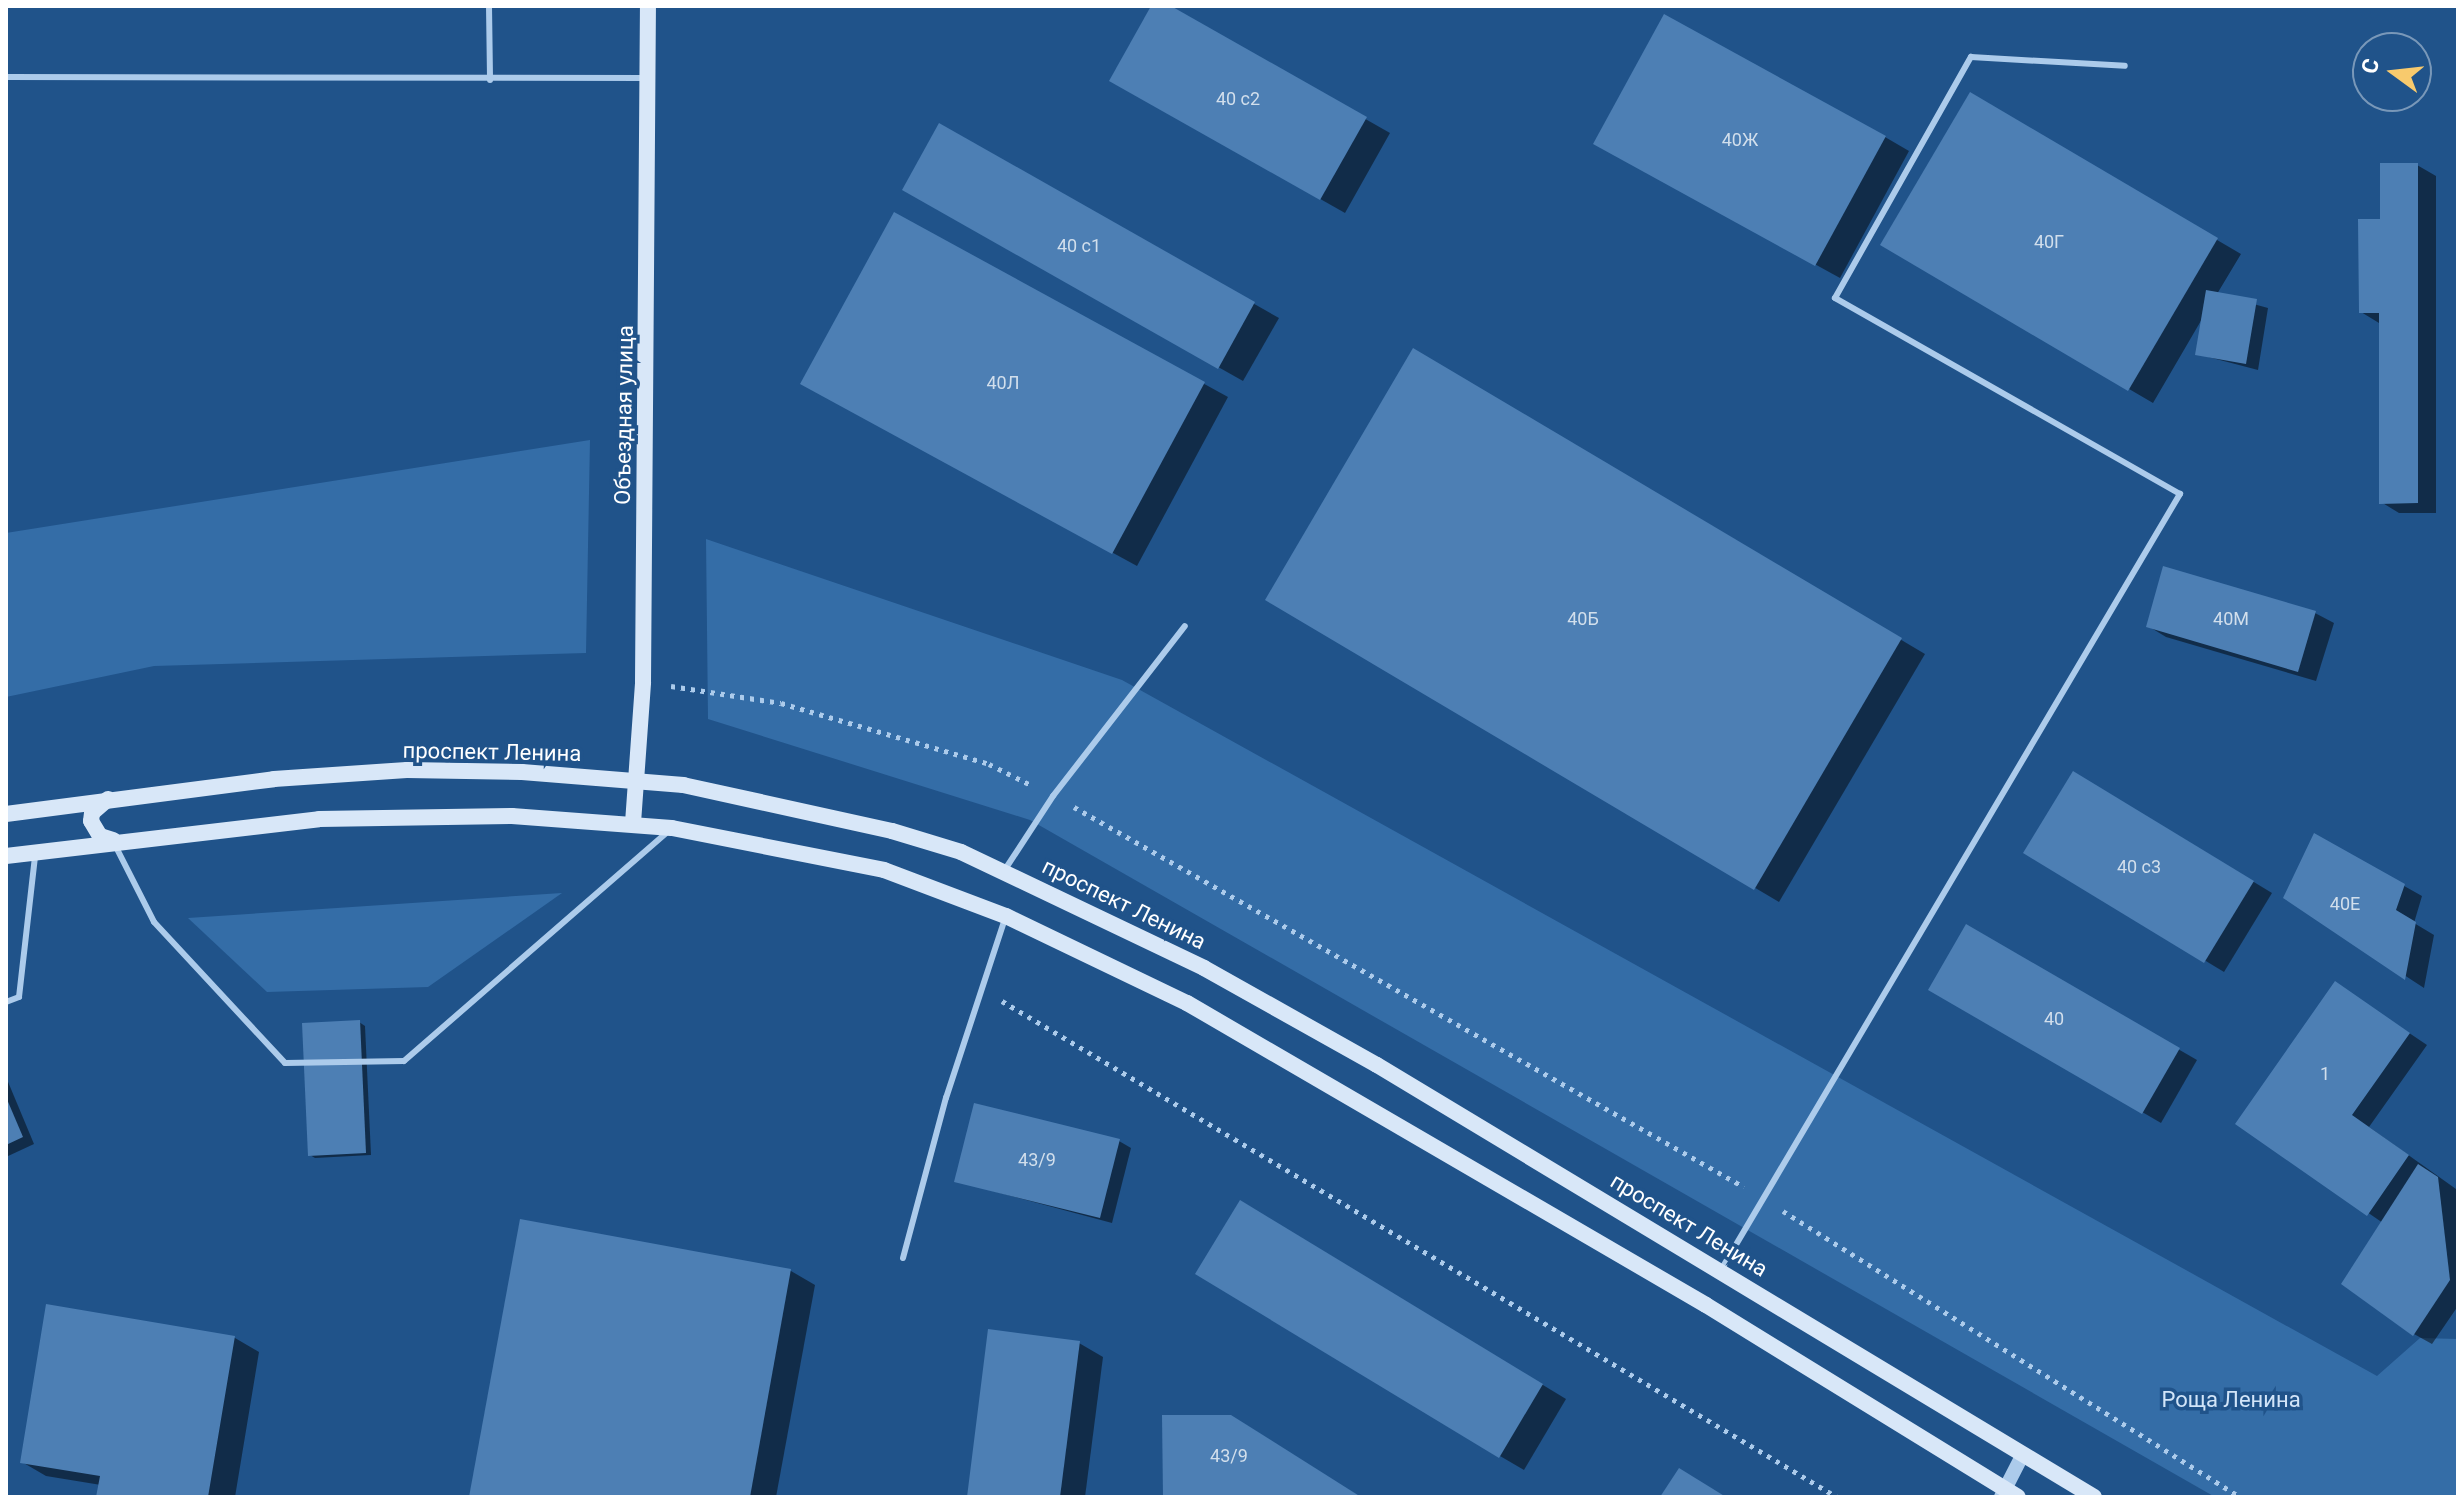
<!DOCTYPE html>
<meta charset="utf-8">
<style>
body{margin:0}
#map{position:relative;width:2464px;height:1503px;overflow:hidden;background:#20538a;font-family:Roboto,sans-serif}
div>[style]{position:absolute}
[style*='--x']{left:calc(var(--x)*1px);top:calc(var(--y)*1px);width:calc(var(--w)*1px);rotate:calc(var(--a)*1deg)}
.green>*{inset:0;background:#346da7}
.shadow>*{inset:0;background:#0007}
.building>*{inset:0;background:#4d7fb4}
.path>*{height:5px;margin-top:-2.5px;transform-origin:0;background:repeating-linear-gradient(90deg,#accbeb 0 4px,transparent 0 10px)}
.service>*{height:6px;margin:-3px;padding:0 3px;transform-origin:3px;border-radius:3px;background:#accbeb}
.tertiary>*{height:14px;margin:-7px;padding:0 7px;transform-origin:7px;border-radius:7px;background:#accbeb}
.secondary>*{height:16px;margin:-8px;padding:0 8px;transform-origin:8px;border-radius:8px;background:#d8e7f8}
span{translate:-50% -50%;white-space:nowrap;text-align:center;line-height:1.15;-webkit-text-stroke:7px #20538a;paint-order:stroke}
.number-label{font-size:18px;color:#d2dfec}
.number-label span{-webkit-text-stroke-width:0}
.street-label{font-size:22px;color:#fff}
.park-label{font-size:22px;color:#d1e4f8}
.frame{position:absolute;inset:0;border:8px solid #fff;pointer-events:none}
.north{position:absolute;left:2352px;top:32px;width:80px;height:80px;box-sizing:border-box;background:#20538a;border:2px solid #7998b9;border-radius:50%;rotate:285deg;font-size:22px;font-weight:700;line-height:32px;text-align:center;color:#fff}
.north::after{content:'';display:block;margin:auto;width:28px;height:36px;background:#f8ca6d;clip-path:polygon(50% 0,100% 100%,50% 72%,0 100%)}
</style>
<div id="map">
<div class="green">
<i style="clip-path:polygon(590px 440px,586px 653px,154px 666px,6px 697px,6px 533px)"></i>
<i style="clip-path:polygon(706px 539px,1122px 680px,2377px 1376px,2420px 1338px,2458px 1339px,2458px 1497px,2215px 1497px,1030px 820px,708px 719px)"></i>
<i style="clip-path:polygon(562px 893px,428px 987px,267px 992px,188px 918px)"></i>
</div>
<div class="shadow">
<i style="clip-path:polygon(1154px 6px,1167px 6px,1390px 133px,1345px 213px,1112px 81px)"></i>
<i style="clip-path:polygon(1970px 95px,2241px 254px,2217px 294px,2268px 308px,2258px 370px,2197px 354px,2202px 319px,2153px 403px,1883px 245px)"></i>
<i style="clip-path:polygon(940px 126px,1279px 318px,1243px 381px,904px 190px)"></i>
<i style="clip-path:polygon(1885px 137px,1909px 151px,1840px 278px,1620px 157px)"></i>
<i style="clip-path:polygon(2417px 165px,2436px 176px,2436px 513px,2399px 513px,2381px 502px,2379px 323px,2361px 312px,2382px 221px)"></i>
<i style="clip-path:polygon(895px 214px,1228px 397px,1137px 566px,827px 397px)"></i>
<i style="clip-path:polygon(1414px 351px,1925px 654px,1779px 902px,1268px 599px)"></i>
<i style="clip-path:polygon(2315px 613px,2334px 623px,2316px 681px,2166px 637px,2148px 626px)"></i>
<i style="clip-path:polygon(2092px 784px,2272px 893px,2224px 972px,2026px 852px)"></i>
<i style="clip-path:polygon(2315px 836px,2422px 896px,2414px 923px,2434px 935px,2424px 988px,2285px 897px)"></i>
<i style="clip-path:polygon(1967px 927px,2197px 1060px,2161px 1123px,1931px 989px)"></i>
<i style="clip-path:polygon(2335px 983px,2427px 1045px,2369px 1127px,2456px 1189px,2458px 1306px,2432px 1344px,2414px 1334px,2383px 1223px,2237px 1123px)"></i>
<i style="clip-path:polygon(359px 1022px,365px 1026px,371px 1155px,315px 1158px,310px 1155px)"></i>
<i style="clip-path:polygon(6px 1077px,34px 1144px,6px 1157px)"></i>
<i style="clip-path:polygon(1119px 1141px,1131px 1148px,1112px 1223px,956px 1181px)"></i>
<i style="clip-path:polygon(1264px 1216px,1566px 1399px,1524px 1470px,1500px 1456px)"></i>
<i style="clip-path:polygon(521px 1221px,791px 1271px,815px 1285px,776px 1497px,471px 1497px)"></i>
<i style="clip-path:polygon(48px 1307px,235px 1338px,259px 1352px,235px 1497px,98px 1497px,101px 1485px,46px 1476px,22px 1462px)"></i>
<i style="clip-path:polygon(1079px 1343px,1103px 1357px,1085px 1497px,969px 1497px)"></i>
</div>
<div class="building">
<i style="clip-path:polygon(1151px 6px,1171px 6px,1367px 117px,1320px 200px,1109px 81px)"></i>
<i style="clip-path:polygon(1664px 14px,1886px 136px,1815px 266px,1593px 144px)"></i>
<i style="clip-path:polygon(1970px 92px,2218px 238px,2128px 391px,1880px 245px)"></i>
<i style="clip-path:polygon(939px 123px,1255px 302px,1218px 369px,902px 190px)"></i>
<i style="clip-path:polygon(2380px 163px,2418px 163px,2418px 503px,2379px 504px,2379px 313px,2359px 313px,2358px 219px,2380px 219px)"></i>
<i style="clip-path:polygon(894px 212px,1205px 382px,1112px 554px,800px 384px)"></i>
<i style="clip-path:polygon(2206px 290px,2257px 299px,2246px 364px,2195px 355px)"></i>
<i style="clip-path:polygon(1413px 348px,1902px 638px,1754px 890px,1265px 600px)"></i>
<i style="clip-path:polygon(2163px 566px,2316px 611px,2298px 672px,2146px 627px)"></i>
<i style="clip-path:polygon(2073px 771px,2254px 881px,2204px 963px,2023px 853px)"></i>
<i style="clip-path:polygon(2314px 833px,2405px 884px,2396px 910px,2416px 922px,2405px 980px,2283px 898px)"></i>
<i style="clip-path:polygon(1966px 924px,2180px 1048px,2142px 1114px,1928px 990px)"></i>
<i style="clip-path:polygon(2335px 981px,2410px 1033px,2352px 1115px,2409px 1155px,2367px 1216px,2235px 1124px)"></i>
<i style="clip-path:polygon(360px 1020px,366px 1153px,308px 1156px,302px 1023px)"></i>
<i style="clip-path:polygon(6px 1097px,23px 1137px,6px 1145px)"></i>
<i style="clip-path:polygon(974px 1103px,1120px 1139px,1100px 1218px,954px 1182px)"></i>
<i style="clip-path:polygon(2418px 1164px,2438px 1177px,2450px 1280px,2413px 1336px,2341px 1284px)"></i>
<i style="clip-path:polygon(1240px 1200px,1543px 1384px,1499px 1458px,1195px 1274px)"></i>
<i style="clip-path:polygon(520px 1219px,791px 1269px,750px 1497px,469px 1497px)"></i>
<i style="clip-path:polygon(46px 1304px,235px 1336px,208px 1497px,96px 1497px,100px 1476px,20px 1463px)"></i>
<i style="clip-path:polygon(988px 1329px,1080px 1341px,1060px 1497px,967px 1497px)"></i>
<i style="clip-path:polygon(1162px 1415px,1231px 1415px,1361px 1497px,1163px 1497px)"></i>
<i style="clip-path:polygon(1679px 1468px,1726px 1497px,1660px 1497px)"></i>
</div>
<div class="path">
<i style="--x:671;--y:686;--w:111;--a:8.8"></i>
<i style="--x:781;--y:703;--w:217;--a:16.3"></i>
<i style="--x:989;--y:764;--w:49;--a:26.6"></i>
<i style="--x:1074;--y:807;--w:770;--a:29.56"></i>
<i style="--x:1002;--y:1001;--w:971;--a:30.71"></i>
<i style="--x:1783;--y:1211;--w:539;--a:32.04"></i>
</div>
<div class="service">
<i style="--x:489;--y:6;--w:74;--a:89.2"></i>
<i style="--x:6;--y:77;--w:639;--a:0.09"></i>
<i style="--x:116;--y:847;--w:84;--a:63.1"></i>
<i style="--x:154;--y:922;--w:192;--a:47.1"></i>
<i style="--x:285;--y:1063;--w:119;--a:-1"></i>
<i style="--x:404;--y:1061;--w:349;--a:-41"></i>
<i style="--x:1004;--y:871;--w:90;--a:-56.8"></i>
<i style="--x:1053;--y:796;--w:215;--a:-52.2"></i>
<i style="--x:6;--y:1002;--w:14;--a:-21"></i>
<i style="--x:19;--y:997;--w:142;--a:-83.5"></i>
<i style="--x:903;--y:1258;--w:166;--a:-75"></i>
<i style="--x:946;--y:1098;--w:188;--a:-71.8"></i>
<i style="--x:1721;--y:1270;--w:902;--a:-59.4"></i>
<i style="--x:2180;--y:494;--w:397;--a:-150.4"></i>
<i style="--x:1835;--y:298;--w:277;--a:-60.6"></i>
<i style="--x:1971;--y:57;--w:154;--a:3.3"></i>
</div>
<div class="tertiary">
<i style="--x:2001;--y:1497;--w:48;--a:-62.9"></i>
</div>
<div class="secondary">
<i style="--x:108;--y:799;--w:21;--a:139"></i>
<i style="--x:92;--y:813;--w:8;--a:97"></i>
<i style="--x:91;--y:821;--w:17;--a:59"></i>
<i style="--x:100;--y:836;--w:14;--a:17"></i>
<i style="--x:6;--y:814;--w:270;--a:-7.4"></i>
<i style="--x:274;--y:779;--w:133;--a:-3.9"></i>
<i style="--x:407;--y:770;--w:115;--a:1"></i>
<i style="--x:522;--y:772;--w:162;--a:4.6"></i>
<i style="--x:683;--y:785;--w:214;--a:12.4"></i>
<i style="--x:892;--y:831;--w:72;--a:16.9"></i>
<i style="--x:961;--y:852;--w:269;--a:25.5"></i>
<i style="--x:1204;--y:968;--w:198;--a:29.3"></i>
<i style="--x:1377;--y:1065;--w:837;--a:31.07"></i>
<i style="--x:633;--y:823;--w:141;--a:-85.9"></i>
<i style="--x:643;--y:682;--w:676;--a:-89.58"></i>
<i style="--x:6;--y:856;--w:315;--a:-6.7"></i>
<i style="--x:319;--y:819;--w:193;--a:-0.9"></i>
<i style="--x:512;--y:816;--w:160;--a:4.3"></i>
<i style="--x:672;--y:828;--w:216;--a:11.2"></i>
<i style="--x:884;--y:870;--w:130;--a:20.7"></i>
<i style="--x:1006;--y:916;--w:201;--a:25.7"></i>
<i style="--x:1187;--y:1003;--w:600;--a:30.19"></i>
<i style="--x:1706;--y:1305;--w:366;--a:31.6"></i>
</div>
<div class="number-label">
<span style="left:1238px;top:99px">40 с2</span>
<span style="left:1740px;top:140px">40Ж</span>
<span style="left:2049px;top:242px">40Г</span>
<span style="left:1079px;top:246px">40 с1</span>
<span style="left:1003px;top:383px">40Л</span>
<span style="left:1583px;top:619px">40Б</span>
<span style="left:2231px;top:619px">40М</span>
<span style="left:2139px;top:867px">40 с3</span>
<span style="left:2345px;top:904px">40Е</span>
<span style="left:2054px;top:1019px">40</span>
<span style="left:2325px;top:1074px">1</span>
<span style="left:1037px;top:1160px">43/9</span>
<span style="left:1229px;top:1456px">43/9</span>
</div>
<div class="street-label">
<span style="left:624px;top:415px;rotate:-89deg">Объездная улица</span>
<span style="left:492px;top:752px;rotate:1deg">проспект Ленина</span>
<span style="left:1124px;top:904px;rotate:26deg">проспект Ленина</span>
<span style="left:1689px;top:1225px;rotate:31deg">проспект Ленина</span>
</div>
<div class="park-label">
<span style="left:2231px;top:1400px">Роща Ленина</span>
</div>
<div class="frame"></div>
<div class="north">С</div>
</div>
